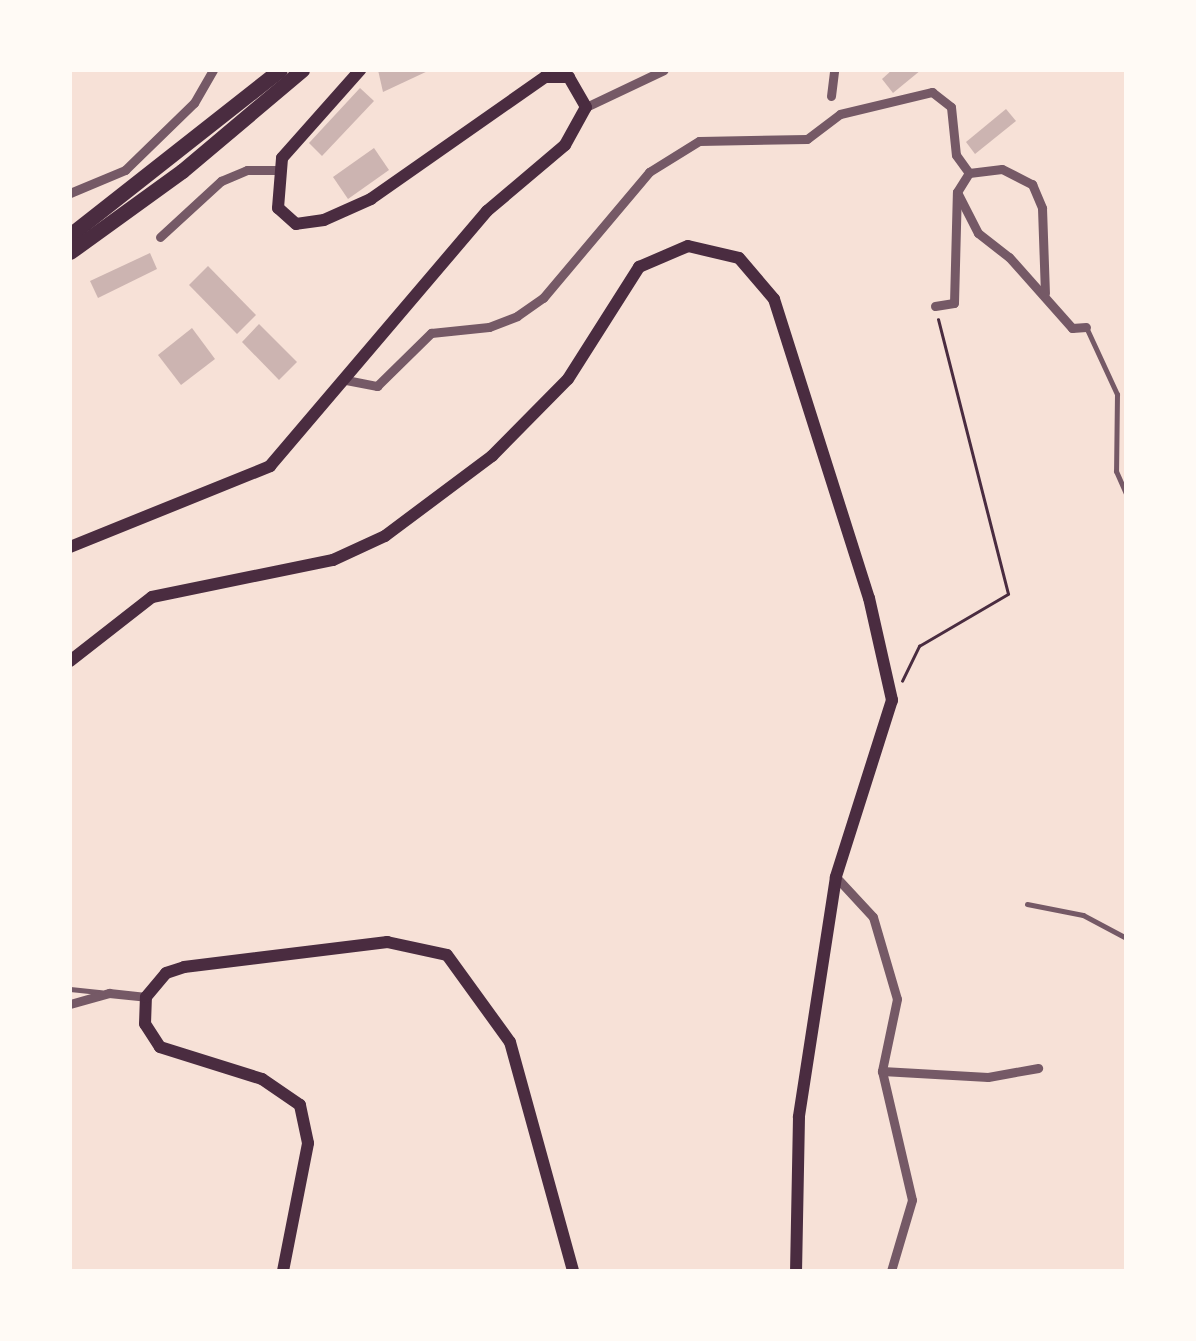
<!DOCTYPE html>
<style>
body{margin:0}
#map{position:relative;width:1196px;height:1341px;overflow:hidden;background:#f7e1d7;font-family:"Open Sans",sans-serif}
div>[style]{position:absolute}
[style*='--x']{left:calc(var(--x)*1px);top:calc(var(--y)*1px);width:calc(var(--w)*1px);rotate:calc(var(--a)*1deg)}
.building>*{inset:0;background:#ccb4b1}
.path>*{height:2.5px;margin:-1.25px;padding:0 1.25px;transform-origin:1.25px;border-radius:1.25px;background:#4a2c40}
.service>*{height:5px;margin:-2.5px;padding:0 2.5px;transform-origin:2.5px;border-radius:2.5px;background:#755966}
.minor>*{height:9px;margin:-4.5px;padding:0 4.5px;transform-origin:4.5px;border-radius:4.5px;background:#755966}
.secondary>*{height:12px;margin:-6px;padding:0 6px;transform-origin:6px;border-radius:6px;background:#4a2c40}
.trunk>*{height:15px;margin:-7.5px;padding:0 7.5px;transform-origin:7.5px;border-radius:7.5px;background:#4a2c40}
span{translate:-50% -50%;white-space:nowrap;text-align:center;line-height:1.15;-webkit-text-stroke:8px #fffaf5;paint-order:stroke}
.frame{position:absolute;inset:0;border:72px solid #fffaf5;pointer-events:none}
</style>
<div id="map">
<div class="building">
<i style="clip-path:polygon(378px 70px,430px 70px,383px 92px)"></i>
<i style="clip-path:polygon(892px 70px,921px 70px,893px 93px,882px 79px)"></i>
<i style="clip-path:polygon(360px 88px,374px 101px,322px 156px,309px 143px)"></i>
<i style="clip-path:polygon(1006px 109px,1016px 121px,975px 154px,966px 142px)"></i>
<i style="clip-path:polygon(374px 148px,389px 170px,348px 199px,333px 177px)"></i>
<i style="clip-path:polygon(150px 253px,157px 269px,98px 298px,90px 281px)"></i>
<i style="clip-path:polygon(208px 266px,256px 315px,237px 334px,189px 285px)"></i>
<i style="clip-path:polygon(259px 324px,297px 362px,279px 380px,242px 342px)"></i>
<i style="clip-path:polygon(192px 328px,215px 359px,181px 385px,158px 355px)"></i>
</div>
<div class="path">
<i style="--x:902;--y:681;--w:39;--a:-64"></i>
<i style="--x:919;--y:646;--w:103;--a:-30.3"></i>
<i style="--x:1008;--y:594;--w:283;--a:-104.3"></i>
</div>
<div class="service">
<i style="--x:1086;--y:327;--w:74;--a:65.2"></i>
<i style="--x:1117;--y:394;--w:77;--a:90.7"></i>
<i style="--x:1116;--y:471;--w:24;--a:66"></i>
<i style="--x:1027;--y:904;--w:57;--a:11.1"></i>
<i style="--x:1083;--y:915;--w:49;--a:28.1"></i>
<i style="--x:70;--y:989;--w:31;--a:6"></i>
</div>
<div class="minor">
<i style="--x:831;--y:96;--w:26;--a:-83"></i>
<i style="--x:586;--y:107;--w:86;--a:-25.4"></i>
<i style="--x:957;--y:192;--w:46;--a:62.9"></i>
<i style="--x:978;--y:233;--w:39;--a:38"></i>
<i style="--x:1009;--y:257;--w:95;--a:48.4"></i>
<i style="--x:1072;--y:328;--w:14;--a:-4"></i>
<i style="--x:70;--y:193;--w:60;--a:-22.7"></i>
<i style="--x:125;--y:170;--w:96;--a:-44.2"></i>
<i style="--x:194;--y:103;--w:38;--a:-60"></i>
<i style="--x:160;--y:237;--w:83;--a:-42.6"></i>
<i style="--x:221;--y:181;--w:28;--a:-23"></i>
<i style="--x:247;--y:170;--w:32;--a:0"></i>
<i style="--x:935;--y:306;--w:19;--a:-9"></i>
<i style="--x:954;--y:303;--w:111;--a:-88.5"></i>
<i style="--x:957;--y:192;--w:22;--a:-58"></i>
<i style="--x:969;--y:173;--w:33;--a:-7"></i>
<i style="--x:1002;--y:169;--w:34;--a:27"></i>
<i style="--x:1032;--y:184;--w:26;--a:67"></i>
<i style="--x:1042;--y:208;--w:85;--a:88"></i>
<i style="--x:346;--y:380;--w:32;--a:11"></i>
<i style="--x:377;--y:386;--w:76;--a:-44.5"></i>
<i style="--x:431;--y:333;--w:58;--a:-5.9"></i>
<i style="--x:489;--y:327;--w:30;--a:-21"></i>
<i style="--x:517;--y:316;--w:32;--a:-35"></i>
<i style="--x:543;--y:298;--w:165;--a:-49.9"></i>
<i style="--x:649;--y:172;--w:59;--a:-31.8"></i>
<i style="--x:699;--y:141;--w:108;--a:-1.1"></i>
<i style="--x:807;--y:139;--w:41;--a:-37.1"></i>
<i style="--x:840;--y:114;--w:95;--a:-13.4"></i>
<i style="--x:932;--y:92;--w:24;--a:38"></i>
<i style="--x:951;--y:107;--w:48;--a:84.1"></i>
<i style="--x:956;--y:155;--w:22;--a:54"></i>
<i style="--x:836;--y:877;--w:54;--a:47.2"></i>
<i style="--x:873;--y:917;--w:85;--a:73.7"></i>
<i style="--x:897;--y:999;--w:74;--a:101.8"></i>
<i style="--x:882;--y:1071;--w:132;--a:76.9"></i>
<i style="--x:912;--y:1200;--w:74;--a:106.5"></i>
<i style="--x:70;--y:1004;--w:41;--a:-15.8"></i>
<i style="--x:109;--y:993;--w:37;--a:6"></i>
<i style="--x:882;--y:1071;--w:106;--a:3.2"></i>
<i style="--x:988;--y:1077;--w:51;--a:-10.2"></i>
</div>
<div class="secondary">
<i style="--x:70;--y:547;--w:216;--a:-22"></i>
<i style="--x:270;--y:466;--w:335;--a:-49.6"></i>
<i style="--x:487;--y:211;--w:102;--a:-40.2"></i>
<i style="--x:565;--y:145;--w:43;--a:-61.1"></i>
<i style="--x:586;--y:107;--w:34;--a:-120"></i>
<i style="--x:569;--y:77;--w:24;--a:180"></i>
<i style="--x:545;--y:77;--w:213;--a:145"></i>
<i style="--x:371;--y:199;--w:51;--a:155.9"></i>
<i style="--x:324;--y:220;--w:28;--a:172"></i>
<i style="--x:296;--y:224;--w:24;--a:-138"></i>
<i style="--x:278;--y:208;--w:50;--a:-85.4"></i>
<i style="--x:282;--y:158;--w:118;--a:-48.4"></i>
<i style="--x:70;--y:661;--w:104;--a:-38"></i>
<i style="--x:152;--y:597;--w:185;--a:-11.6"></i>
<i style="--x:333;--y:560;--w:57;--a:-24.8"></i>
<i style="--x:385;--y:536;--w:134;--a:-36.8"></i>
<i style="--x:492;--y:456;--w:108;--a:-45.4"></i>
<i style="--x:568;--y:379;--w:133;--a:-57.6"></i>
<i style="--x:639;--y:267;--w:53;--a:-23.2"></i>
<i style="--x:688;--y:246;--w:52;--a:13.2"></i>
<i style="--x:739;--y:258;--w:54;--a:49.5"></i>
<i style="--x:774;--y:299;--w:314;--a:72.4"></i>
<i style="--x:869;--y:598;--w:105;--a:77.3"></i>
<i style="--x:892;--y:700;--w:186;--a:107.6"></i>
<i style="--x:836;--y:877;--w:243;--a:98.8"></i>
<i style="--x:799;--y:1117;--w:154;--a:91.1"></i>
<i style="--x:283;--y:1271;--w:130;--a:-78.9"></i>
<i style="--x:308;--y:1143;--w:39;--a:-102"></i>
<i style="--x:300;--y:1105;--w:46;--a:-145.6"></i>
<i style="--x:262;--y:1079;--w:107;--a:-162.6"></i>
<i style="--x:160;--y:1047;--w:27;--a:-123"></i>
<i style="--x:145;--y:1024;--w:27;--a:-88"></i>
<i style="--x:146;--y:997;--w:31;--a:-50"></i>
<i style="--x:166;--y:973;--w:19;--a:-18"></i>
<i style="--x:184;--y:967;--w:205;--a:-7"></i>
<i style="--x:387;--y:942;--w:61;--a:12.2"></i>
<i style="--x:447;--y:955;--w:107;--a:54.1"></i>
<i style="--x:510;--y:1042;--w:238;--a:74.6"></i>
</div>
<div class="trunk">
<i style="--x:70;--y:235;--w:267;--a:-38.2"></i>
<i style="--x:70;--y:252;--w:138;--a:-35.9"></i>
<i style="--x:182;--y:171;--w:157;--a:-40.1"></i>
</div>
<div class="frame"></div>
</div>
